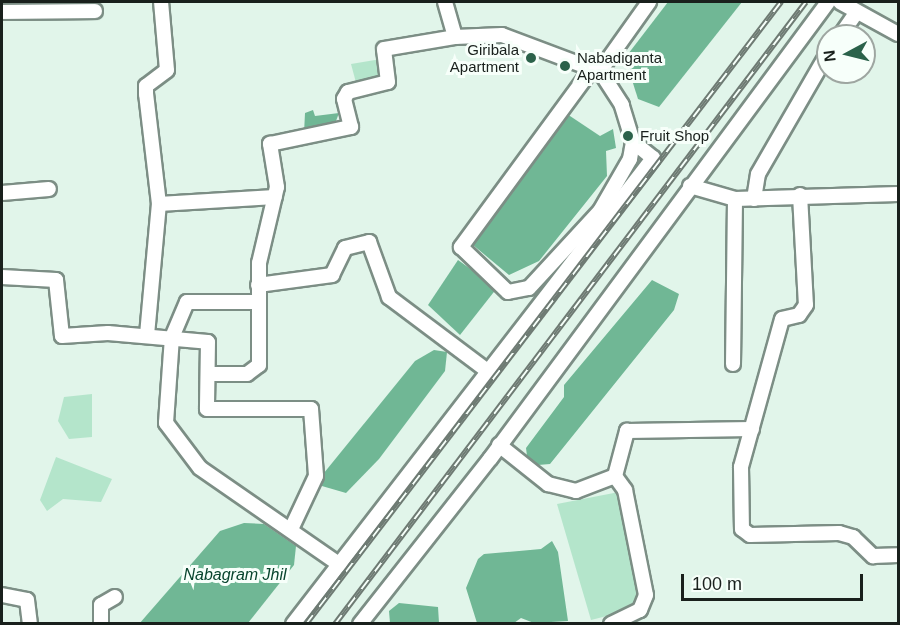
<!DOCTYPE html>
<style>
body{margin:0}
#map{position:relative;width:900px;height:625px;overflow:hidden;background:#e1f5ea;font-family:Helvetica,sans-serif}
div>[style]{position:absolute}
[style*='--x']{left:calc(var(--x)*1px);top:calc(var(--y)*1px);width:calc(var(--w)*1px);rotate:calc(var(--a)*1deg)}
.green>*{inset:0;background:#b4e5cb}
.water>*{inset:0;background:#70b795}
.roads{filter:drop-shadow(2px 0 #7c8e85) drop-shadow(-2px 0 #7c8e85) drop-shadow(0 2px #7c8e85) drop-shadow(0 -2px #7c8e85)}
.minor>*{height:14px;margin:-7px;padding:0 7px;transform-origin:7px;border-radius:7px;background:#fff}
.rail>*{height:6px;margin-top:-3px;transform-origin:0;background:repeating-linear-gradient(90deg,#f7fffa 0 11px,#6e7a73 0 22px);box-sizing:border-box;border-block:2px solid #6e7a73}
.dots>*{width:16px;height:16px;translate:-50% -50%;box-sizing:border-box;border:3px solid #f7fffa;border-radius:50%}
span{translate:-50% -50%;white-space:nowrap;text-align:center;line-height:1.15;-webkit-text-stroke:6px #f7fffa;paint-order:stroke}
.poi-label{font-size:15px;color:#19201c}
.right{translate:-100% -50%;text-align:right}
.left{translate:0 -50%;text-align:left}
.water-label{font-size:16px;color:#09452e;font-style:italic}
.frame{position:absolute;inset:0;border:3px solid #19201c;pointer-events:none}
.north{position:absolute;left:816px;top:24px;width:60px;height:60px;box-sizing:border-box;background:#f7fffa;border:2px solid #9ea6a1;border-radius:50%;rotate:263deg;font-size:16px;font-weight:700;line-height:24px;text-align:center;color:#19201c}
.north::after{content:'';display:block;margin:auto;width:21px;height:27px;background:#2b624a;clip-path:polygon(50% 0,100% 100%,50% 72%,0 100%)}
.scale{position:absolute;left:681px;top:574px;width:182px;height:27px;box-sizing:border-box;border:3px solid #19201c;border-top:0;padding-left:8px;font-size:18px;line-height:21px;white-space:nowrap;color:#19201c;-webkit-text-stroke:4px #f7fffa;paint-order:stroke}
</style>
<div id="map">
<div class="green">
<i style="clip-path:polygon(381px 59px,387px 81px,358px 90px,351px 64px)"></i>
<i style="clip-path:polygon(92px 394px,92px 437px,69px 439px,58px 421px,64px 397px)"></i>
<i style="clip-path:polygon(56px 457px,112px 479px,101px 502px,63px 499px,47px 511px,40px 500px)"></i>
<i style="clip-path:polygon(619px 492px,642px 607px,591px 620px,557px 504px)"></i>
</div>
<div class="water">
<i style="clip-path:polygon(668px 2px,742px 2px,659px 107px,638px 99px,625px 58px)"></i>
<i style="clip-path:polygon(313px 110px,315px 116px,339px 113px,333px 129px,304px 133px,305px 113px)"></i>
<i style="clip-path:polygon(567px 114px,600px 136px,613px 129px,616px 148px,606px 151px,607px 176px,539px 261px,509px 275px,473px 245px)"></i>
<i style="clip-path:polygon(458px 260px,497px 288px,460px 335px,428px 305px)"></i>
<i style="clip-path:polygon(652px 280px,679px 294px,674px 310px,550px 464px,538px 465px,527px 456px,526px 448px,564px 397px,564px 385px)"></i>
<i style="clip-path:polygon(434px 350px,447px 352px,445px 371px,379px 459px,346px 493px,315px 484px,415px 361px)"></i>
<i style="clip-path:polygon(244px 523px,264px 524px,296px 546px,294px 565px,248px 623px,139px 624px,220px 531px)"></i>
<i style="clip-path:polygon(552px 541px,558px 552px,568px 621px,534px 623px,521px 618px,514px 623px,477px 623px,466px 588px,478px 559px,484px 554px,541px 549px)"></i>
<i style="clip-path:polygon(399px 603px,438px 607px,439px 623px,390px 623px,389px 611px)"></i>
</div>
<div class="roads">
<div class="minor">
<i style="--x:445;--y:2;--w:36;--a:74"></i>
<i style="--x:455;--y:37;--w:47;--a:-2.4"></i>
<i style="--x:502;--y:35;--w:103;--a:20.6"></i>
<i style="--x:840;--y:2;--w:66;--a:28.9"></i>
<i style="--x:2;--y:12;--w:93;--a:-0.6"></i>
<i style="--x:840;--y:36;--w:28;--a:-55"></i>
<i style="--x:591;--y:70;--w:220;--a:126.3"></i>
<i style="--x:461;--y:247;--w:65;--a:43.8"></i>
<i style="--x:508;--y:292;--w:21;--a:-11"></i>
<i style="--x:529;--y:288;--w:105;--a:-47.3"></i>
<i style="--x:600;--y:211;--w:60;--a:-60"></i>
<i style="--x:630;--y:159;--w:17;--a:-80"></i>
<i style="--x:690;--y:186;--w:47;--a:16.1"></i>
<i style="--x:735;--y:199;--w:163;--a:-1.8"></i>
<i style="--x:2;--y:193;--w:47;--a:-4.9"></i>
<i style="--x:800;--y:195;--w:110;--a:86.9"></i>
<i style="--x:806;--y:305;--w:12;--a:125"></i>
<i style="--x:799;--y:315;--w:17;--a:167"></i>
<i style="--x:782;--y:319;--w:154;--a:105.5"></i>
<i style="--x:741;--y:467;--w:62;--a:89.1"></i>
<i style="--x:742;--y:529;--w:10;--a:37"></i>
<i style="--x:750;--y:535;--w:89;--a:-1.3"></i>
<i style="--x:839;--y:533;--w:15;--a:16"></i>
<i style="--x:853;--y:537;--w:28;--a:44"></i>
<i style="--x:873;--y:556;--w:25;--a:-2"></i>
<i style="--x:754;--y:199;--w:25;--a:-81"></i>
<i style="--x:758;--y:174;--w:140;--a:-60"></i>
<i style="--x:159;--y:204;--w:116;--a:-3.5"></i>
<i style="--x:2;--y:277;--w:54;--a:3.2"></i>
<i style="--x:56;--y:280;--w:56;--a:83.9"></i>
<i style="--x:62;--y:336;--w:46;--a:-3.7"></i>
<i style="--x:108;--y:333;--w:100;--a:5.1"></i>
<i style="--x:208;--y:342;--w:67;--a:90.9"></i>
<i style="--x:207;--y:409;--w:104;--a:0"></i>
<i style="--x:311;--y:409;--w:67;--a:85.7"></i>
<i style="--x:316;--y:476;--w:56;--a:115.2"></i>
<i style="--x:258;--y:285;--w:75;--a:-7.7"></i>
<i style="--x:332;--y:275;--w:30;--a:-64"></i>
<i style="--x:345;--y:248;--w:25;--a:-14"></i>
<i style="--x:369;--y:242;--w:59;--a:70"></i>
<i style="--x:389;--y:297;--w:125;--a:36.9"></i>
<i style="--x:258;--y:302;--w:71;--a:180"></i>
<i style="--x:187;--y:302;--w:38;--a:113"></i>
<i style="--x:172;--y:337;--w:86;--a:94"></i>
<i style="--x:166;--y:423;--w:56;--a:52.9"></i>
<i style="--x:200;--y:468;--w:170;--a:34.7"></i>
<i style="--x:147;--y:335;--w:132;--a:-84.8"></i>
<i style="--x:159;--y:204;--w:111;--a:-96.7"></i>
<i style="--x:146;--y:94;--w:8;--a:-90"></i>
<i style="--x:146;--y:86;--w:26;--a:-37"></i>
<i style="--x:167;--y:70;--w:68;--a:-95"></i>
<i style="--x:733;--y:364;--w:165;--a:-89.3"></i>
<i style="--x:208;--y:374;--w:39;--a:0"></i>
<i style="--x:247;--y:374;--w:15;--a:-37"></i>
<i style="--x:259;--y:365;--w:102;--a:-90"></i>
<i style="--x:259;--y:263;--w:78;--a:-76.7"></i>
<i style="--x:277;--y:187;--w:44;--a:-99.2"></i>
<i style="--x:270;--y:144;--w:83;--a:-11.9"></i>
<i style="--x:351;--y:127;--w:29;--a:-104"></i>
<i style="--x:344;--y:99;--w:8;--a:-60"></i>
<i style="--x:348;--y:92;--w:41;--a:-14"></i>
<i style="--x:388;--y:82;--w:33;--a:-97"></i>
<i style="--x:384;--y:49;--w:72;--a:-9.6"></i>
<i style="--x:499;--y:445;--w:63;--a:38.5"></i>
<i style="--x:548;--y:484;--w:29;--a:14"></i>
<i style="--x:576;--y:491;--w:42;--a:-21"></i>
<i style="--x:615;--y:476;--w:47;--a:-75.1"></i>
<i style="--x:627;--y:431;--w:125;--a:-0.9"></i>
<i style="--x:2;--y:595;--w:25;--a:11"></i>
<i style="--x:27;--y:600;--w:24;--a:83"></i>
<i style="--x:101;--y:624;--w:19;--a:-90"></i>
<i style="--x:101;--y:605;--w:16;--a:-30"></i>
<i style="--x:293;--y:624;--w:589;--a:-52.31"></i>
<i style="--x:653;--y:158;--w:26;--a:-141"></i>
<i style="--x:633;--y:142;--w:39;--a:-107"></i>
<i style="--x:622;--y:105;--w:40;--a:-122.9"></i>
<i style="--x:600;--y:71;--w:85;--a:-54.6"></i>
<i style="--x:360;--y:624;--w:210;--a:-51.8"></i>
<i style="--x:490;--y:459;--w:568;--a:-53.51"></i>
<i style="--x:611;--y:624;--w:32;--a:-26"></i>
<i style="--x:640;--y:610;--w:16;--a:-68"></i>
<i style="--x:646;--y:595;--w:107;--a:-101.3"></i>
<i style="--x:625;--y:490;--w:17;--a:-126"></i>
</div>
</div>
<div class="rail">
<i style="--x:306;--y:624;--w:783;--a:-52.63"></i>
<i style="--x:335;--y:624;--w:780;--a:-52.87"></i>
</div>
<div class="dots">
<i style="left:531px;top:58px;background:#2b624a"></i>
<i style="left:565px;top:66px;background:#2b624a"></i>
<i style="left:628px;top:136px;background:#2b624a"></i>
</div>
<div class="poi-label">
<span class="right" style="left:519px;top:58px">Giribala<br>Apartment</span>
<span class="left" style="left:577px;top:66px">Nabadiganta<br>Apartment</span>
<span class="left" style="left:640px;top:136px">Fruit Shop</span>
</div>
<div class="water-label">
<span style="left:235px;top:575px">Nabagram Jhil</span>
</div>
<div class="frame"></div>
<div class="north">N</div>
<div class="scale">100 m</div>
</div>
